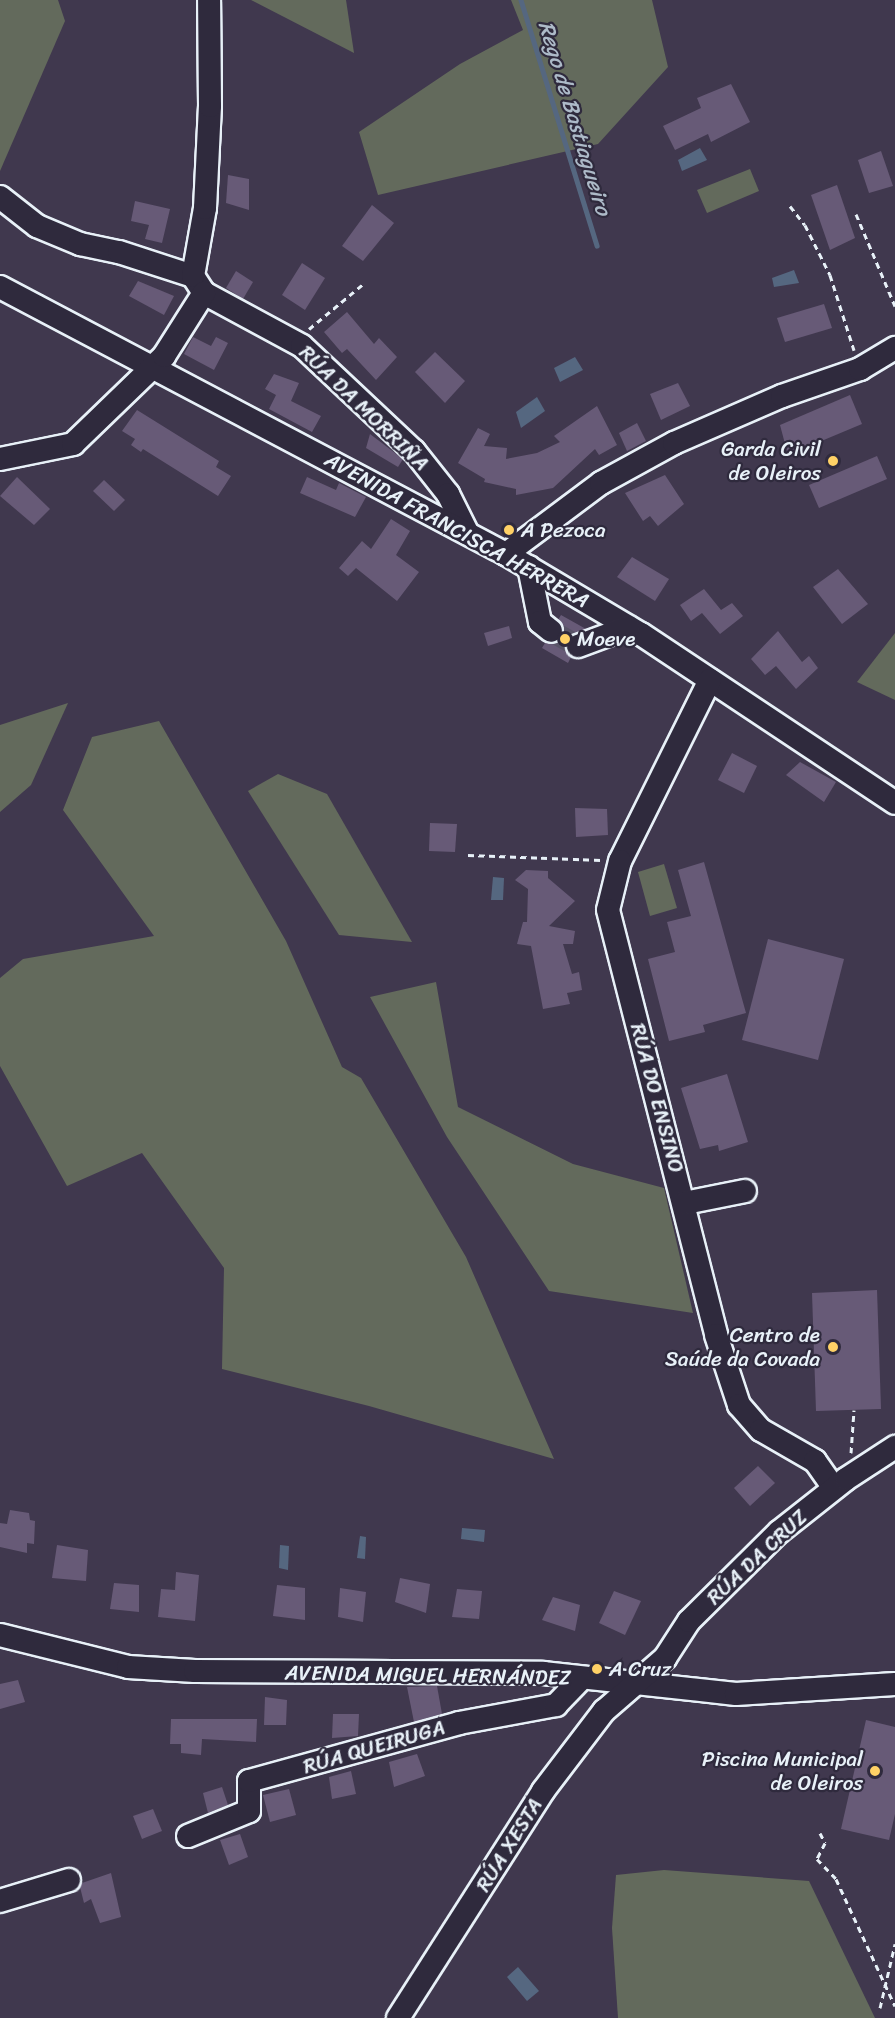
<!DOCTYPE html>
<meta charset="utf-8">
<style>
body{margin:0}
#map{position:relative;width:895px;height:2018px;overflow:hidden;background:#40384e;font-family:Sriracha,sans-serif}
div>[style]{position:absolute}
[style*='--x']{left:calc(var(--x)*1px);top:calc(var(--y)*1px);width:calc(var(--w)*1px);rotate:calc(var(--a)*1deg)}
.green>*{inset:0;background:#636a5c}
.water>*{inset:0;background:#556780}
.stream>*{height:4.5px;margin:-2.25px;padding:0 2.25px;transform-origin:2.25px;border-radius:2.25px;background:#556780}
.building>*{inset:0;background:#675a77}
.minor-tunnel>*{height:22px;margin-top:-11px;transform-origin:0;background:repeating-linear-gradient(90deg,#595468 0 22px,transparent 0 33px)}
.path>*{height:3px;margin-top:-1.5px;transform-origin:0;background:repeating-linear-gradient(90deg,#e8f1f8 0 6px,transparent 0 10.5px)}
.roads{filter:drop-shadow(2px 0 #e8f1f8) drop-shadow(-2px 0 #e8f1f8) drop-shadow(0 2px #e8f1f8) drop-shadow(0 -2px #e8f1f8)}
.minor>*{height:22px;margin:-11px;padding:0 11px;transform-origin:11px;border-radius:11px;background:#2f2a3d}
.dots>*{width:16px;height:16px;translate:-50% -50%;box-sizing:border-box;border:3px solid #2f2a3d;border-radius:50%}
span{translate:-50% -50%;white-space:nowrap;text-align:center;line-height:1.15;-webkit-text-stroke:4.5px #2f2a3d;paint-order:stroke}
.street-label{font-size:21px;color:#e8f1f8}
.poi-label{font-size:21px;color:#e8f1f8}
.right{translate:-100% -50%;text-align:right}
.left{translate:0 -50%;text-align:left}
.water-label{font-size:22px;color:#adbac8;font-style:italic}
</style>
<div id="map">
<div class="green">
<i style="clip-path:polygon(0 0,58px 0,65px 21px,0 171px)"></i>
<i style="clip-path:polygon(251px 0,346px 0,354px 53px)"></i>
<i style="clip-path:polygon(511px 0,652px 0,668px 67px,598px 144px,378px 195px,359px 132px,460px 64px,523px 30px)"></i>
<i style="clip-path:polygon(750px 169px,759px 191px,707px 213px,697px 190px)"></i>
<i style="clip-path:polygon(895px 633px,895px 700px,857px 682px)"></i>
<i style="clip-path:polygon(68px 703px,31px 785px,0 812px,0 725px)"></i>
<i style="clip-path:polygon(159px 721px,286px 941px,342px 1067px,361px 1078px,466px 1257px,554px 1459px,369px 1406px,222px 1369px,224px 1268px,142px 1153px,67px 1186px,0 1066px,0 978px,23px 959px,154px 936px,63px 810px,92px 737px)"></i>
<i style="clip-path:polygon(278px 774px,327px 794px,412px 942px,339px 935px,248px 791px)"></i>
<i style="clip-path:polygon(664px 864px,677px 908px,650px 916px,638px 872px)"></i>
<i style="clip-path:polygon(436px 982px,458px 1107px,573px 1164px,664px 1188px,693px 1313px,549px 1291px,447px 1137px,370px 997px)"></i>
<i style="clip-path:polygon(664px 1870px,809px 1881px,875px 2018px,618px 2018px,612px 1928px,616px 1875px)"></i>
</div>
<div class="water">
<i style="clip-path:polygon(700px 148px,707px 160px,682px 171px,678px 160px)"></i>
<i style="clip-path:polygon(794px 270px,799px 283px,774px 287px,772px 278px)"></i>
<i style="clip-path:polygon(575px 357px,583px 370px,560px 382px,554px 368px)"></i>
<i style="clip-path:polygon(537px 397px,545px 411px,521px 428px,516px 412px)"></i>
<i style="clip-path:polygon(493px 877px,504px 878px,503px 900px,491px 900px)"></i>
<i style="clip-path:polygon(462px 1528px,485px 1530px,484px 1542px,461px 1539px)"></i>
<i style="clip-path:polygon(360px 1536px,366px 1537px,365px 1559px,357px 1558px)"></i>
<i style="clip-path:polygon(280px 1545px,289px 1546px,288px 1570px,279px 1568px)"></i>
<i style="clip-path:polygon(518px 1967px,539px 1991px,527px 2001px,507px 1977px)"></i>
</div>
<div class="stream">
<i style="--x:521;--y:0;--w:257;--a:72.8"></i>
</div>
<div class="building">
<i style="clip-path:polygon(731px 84px,750px 122px,711px 142px,708px 134px,675px 150px,663px 126px,701px 108px,697px 98px)"></i>
<i style="clip-path:polygon(881px 151px,893px 186px,869px 193px,858px 160px)"></i>
<i style="clip-path:polygon(228px 175px,249px 179px,249px 210px,226px 203px)"></i>
<i style="clip-path:polygon(837px 185px,855px 238px,830px 250px,811px 195px)"></i>
<i style="clip-path:polygon(135px 201px,170px 209px,162px 243px,145px 239px,149px 225px,131px 221px)"></i>
<i style="clip-path:polygon(372px 205px,394px 223px,363px 261px,342px 246px)"></i>
<i style="clip-path:polygon(302px 263px,325px 278px,305px 310px,282px 295px)"></i>
<i style="clip-path:polygon(236px 271px,253px 282px,243px 299px,226px 288px)"></i>
<i style="clip-path:polygon(138px 281px,174px 296px,164px 315px,129px 296px)"></i>
<i style="clip-path:polygon(824px 304px,832px 328px,785px 342px,777px 318px)"></i>
<i style="clip-path:polygon(347px 312px,374px 344px,379px 338px,397px 357px,376px 380px,347px 349px,342px 353px,324px 332px)"></i>
<i style="clip-path:polygon(193px 337px,211px 346px,216px 337px,228px 343px,214px 370px,184px 354px)"></i>
<i style="clip-path:polygon(435px 352px,465px 381px,445px 403px,415px 372px)"></i>
<i style="clip-path:polygon(274px 374px,299px 383px,291px 401px,321px 416px,312px 432px,269px 409px,276px 395px,265px 389px)"></i>
<i style="clip-path:polygon(678px 383px,690px 406px,661px 420px,650px 394px)"></i>
<i style="clip-path:polygon(850px 395px,862px 424px,788px 455px,780px 425px)"></i>
<i style="clip-path:polygon(597px 406px,617px 445px,599px 455px,595px 449px,553px 488px,516px 495px,516px 489px,484px 482px,485px 479px,458px 463px,478px 428px,490px 434px,484px 446px,507px 448px,506px 459px,537px 453px,560px 442px,554px 436px)"></i>
<i style="clip-path:polygon(137px 410px,219px 461px,216px 467px,231px 476px,218px 496px,143px 449px,141px 452px,131px 445px,135px 439px,122px 431px)"></i>
<i style="clip-path:polygon(637px 423px,646px 441px,627px 451px,619px 433px)"></i>
<i style="clip-path:polygon(370px 434px,403px 459px,398px 467px,366px 448px)"></i>
<i style="clip-path:polygon(877px 456px,887px 479px,819px 508px,809px 485px)"></i>
<i style="clip-path:polygon(665px 475px,684px 504px,658px 526px,650px 516px,643px 521px,625px 493px)"></i>
<i style="clip-path:polygon(17px 477px,50px 509px,34px 525px,0 496px)"></i>
<i style="clip-path:polygon(307px 477px,336px 490px,339px 483px,366px 497px,355px 517px,300px 493px)"></i>
<i style="clip-path:polygon(104px 480px,125px 500px,114px 511px,93px 491px)"></i>
<i style="clip-path:polygon(391px 519px,410px 531px,396px 555px,419px 572px,397px 601px,356px 568px,348px 576px,339px 568px,362px 541px,371px 549px)"></i>
<i style="clip-path:polygon(632px 557px,669px 579px,655px 601px,617px 577px)"></i>
<i style="clip-path:polygon(838px 569px,868px 604px,842px 624px,813px 587px)"></i>
<i style="clip-path:polygon(704px 589px,721px 610px,732px 603px,743px 616px,720px 634px,702px 613px,691px 621px,680px 605px)"></i>
<i style="clip-path:polygon(561px 615px,586px 629px,567px 638px,565px 650px,571px 657px,568px 663px,542px 648px,545px 643px,555px 644px,562px 639px,564px 627px,558px 620px)"></i>
<i style="clip-path:polygon(509px 626px,512px 638px,488px 646px,484px 633px)"></i>
<i style="clip-path:polygon(778px 631px,802px 662px,809px 656px,818px 668px,796px 689px,776px 666px,765px 675px,751px 659px)"></i>
<i style="clip-path:polygon(732px 753px,757px 766px,744px 793px,718px 780px)"></i>
<i style="clip-path:polygon(800px 762px,836px 782px,824px 802px,786px 775px)"></i>
<i style="clip-path:polygon(575px 808px,607px 809px,608px 835px,576px 837px)"></i>
<i style="clip-path:polygon(430px 823px,457px 824px,455px 852px,429px 851px)"></i>
<i style="clip-path:polygon(704px 862px,746px 1013px,703px 1025px,705px 1032px,669px 1041px,648px 959px,675px 952px,667px 922px,691px 916px,678px 870px)"></i>
<i style="clip-path:polygon(526px 870px,548px 871px,548px 878px,575px 901px,549px 926px,575px 931px,573px 944px,563px 944px,572px 974px,579px 972px,582px 990px,567px 993px,570px 1004px,543px 1009px,531px 946px,517px 944px,523px 922px,527px 922px,528px 889px,515px 880px)"></i>
<i style="clip-path:polygon(768px 939px,844px 959px,818px 1060px,742px 1040px)"></i>
<i style="clip-path:polygon(727px 1074px,748px 1142px,719px 1151px,718px 1145px,700px 1149px,681px 1088px)"></i>
<i style="clip-path:polygon(877px 1290px,881px 1409px,816px 1411px,812px 1293px)"></i>
<i style="clip-path:polygon(758px 1466px,775px 1483px,750px 1506px,734px 1488px)"></i>
<i style="clip-path:polygon(10px 1510px,29px 1513px,30px 1520px,35px 1521px,34px 1544px,27px 1543px,27px 1553px,0 1547px,0 1523px,7px 1524px)"></i>
<i style="clip-path:polygon(57px 1545px,88px 1550px,86px 1581px,52px 1578px)"></i>
<i style="clip-path:polygon(176px 1572px,199px 1575px,195px 1621px,158px 1617px,161px 1589px,175px 1590px)"></i>
<i style="clip-path:polygon(400px 1578px,430px 1584px,426px 1613px,395px 1602px)"></i>
<i style="clip-path:polygon(114px 1583px,139px 1585px,139px 1612px,110px 1609px)"></i>
<i style="clip-path:polygon(277px 1585px,305px 1588px,305px 1620px,273px 1616px)"></i>
<i style="clip-path:polygon(340px 1588px,366px 1592px,363px 1622px,338px 1617px)"></i>
<i style="clip-path:polygon(457px 1589px,482px 1591px,479px 1619px,452px 1617px)"></i>
<i style="clip-path:polygon(614px 1591px,641px 1601px,625px 1635px,599px 1623px)"></i>
<i style="clip-path:polygon(553px 1597px,580px 1605px,575px 1631px,542px 1620px)"></i>
<i style="clip-path:polygon(18px 1680px,25px 1702px,0 1709px,0 1684px)"></i>
<i style="clip-path:polygon(437px 1686px,442px 1714px,414px 1722px,407px 1687px)"></i>
<i style="clip-path:polygon(265px 1697px,287px 1700px,286px 1725px,264px 1725px)"></i>
<i style="clip-path:polygon(333px 1714px,359px 1714px,358px 1736px,332px 1738px)"></i>
<i style="clip-path:polygon(171px 1719px,257px 1719px,256px 1742px,202px 1739px,201px 1755px,181px 1753px,181px 1744px,170px 1744px)"></i>
<i style="clip-path:polygon(866px 1720px,895px 1727px,895px 1814px,889px 1840px,841px 1829px)"></i>
<i style="clip-path:polygon(417px 1754px,425px 1776px,394px 1787px,389px 1762px)"></i>
<i style="clip-path:polygon(351px 1771px,356px 1794px,332px 1799px,329px 1777px)"></i>
<i style="clip-path:polygon(222px 1787px,228px 1805px,208px 1813px,203px 1793px)"></i>
<i style="clip-path:polygon(289px 1789px,296px 1815px,270px 1822px,263px 1795px)"></i>
<i style="clip-path:polygon(153px 1809px,162px 1831px,142px 1839px,133px 1816px)"></i>
<i style="clip-path:polygon(240px 1834px,248px 1857px,229px 1865px,220px 1840px)"></i>
<i style="clip-path:polygon(111px 1873px,121px 1917px,100px 1923px,91px 1899px,84px 1903px,80px 1887px,82px 1883px)"></i>
</div>
<div class="minor-tunnel">
<i style="--x:551;--y:631;--w:31;--a:29"></i>
</div>
<div class="path">
<i style="--x:790;--y:206;--w:24;--a:52"></i>
<i style="--x:805;--y:225;--w:56;--a:63.4"></i>
<i style="--x:830;--y:275;--w:79;--a:72.3"></i>
<i style="--x:856;--y:214;--w:100;--a:67"></i>
<i style="--x:309;--y:329;--w:69;--a:-39.7"></i>
<i style="--x:468;--y:855;--w:133;--a:2.2"></i>
<i style="--x:851;--y:1453;--w:43;--a:-86"></i>
<i style="--x:820;--y:1833;--w:11;--a:63"></i>
<i style="--x:825;--y:1843;--w:18;--a:117"></i>
<i style="--x:817;--y:1859;--w:28;--a:46"></i>
<i style="--x:836;--y:1879;--w:140;--a:65.1"></i>
<i style="--x:880;--y:2008;--w:66;--a:-76.8"></i>
</div>
<div class="roads">
<div class="minor">
<i style="--x:0;--y:197;--w:47;--a:38.1"></i>
<i style="--x:37;--y:226;--w:47;--a:22.7"></i>
<i style="--x:80;--y:244;--w:40;--a:12"></i>
<i style="--x:119;--y:252;--w:78;--a:18"></i>
<i style="--x:193;--y:276;--w:20;--a:57"></i>
<i style="--x:204;--y:293;--w:111;--a:28.4"></i>
<i style="--x:302;--y:346;--w:154;--a:43.2"></i>
<i style="--x:414;--y:451;--w:55;--a:51.7"></i>
<i style="--x:448;--y:494;--w:42;--a:63.4"></i>
<i style="--x:193;--y:276;--w:69;--a:-80"></i>
<i style="--x:205;--y:208;--w:102;--a:-87.2"></i>
<i style="--x:210;--y:106;--w:106;--a:-90.5"></i>
<i style="--x:0;--y:287;--w:572;--a:27.82"></i>
<i style="--x:506;--y:554;--w:157;--a:30.7"></i>
<i style="--x:641;--y:634;--w:305;--a:33.6"></i>
<i style="--x:0;--y:459;--w:75;--a:-11.6"></i>
<i style="--x:73;--y:444;--w:127;--a:-44"></i>
<i style="--x:164;--y:356;--w:75;--a:-57.6"></i>
<i style="--x:506;--y:554;--w:119;--a:-36.8"></i>
<i style="--x:601;--y:483;--w:83;--a:-28.7"></i>
<i style="--x:674;--y:443;--w:118;--a:-23.5"></i>
<i style="--x:782;--y:396;--w:83;--a:-19.1"></i>
<i style="--x:860;--y:369;--w:41;--a:-31"></i>
<i style="--x:529;--y:567;--w:56;--a:78.7"></i>
<i style="--x:540;--y:622;--w:14;--a:39"></i>
<i style="--x:578;--y:646;--w:54;--a:-20.4"></i>
<i style="--x:710;--y:680;--w:202;--a:116.4"></i>
<i style="--x:620;--y:861;--w:50;--a:103.8"></i>
<i style="--x:608;--y:910;--w:439;--a:75.7"></i>
<i style="--x:716;--y:1335;--w:74;--a:71.8"></i>
<i style="--x:739;--y:1405;--w:33;--a:49"></i>
<i style="--x:761;--y:1430;--w:62;--a:29.9"></i>
<i style="--x:815;--y:1461;--w:33;--a:55"></i>
<i style="--x:685;--y:1203;--w:61;--a:-11.3"></i>
<i style="--x:0;--y:1635;--w:132;--a:14"></i>
<i style="--x:128;--y:1667;--w:67;--a:3.4"></i>
<i style="--x:195;--y:1671;--w:348;--a:0.3"></i>
<i style="--x:543;--y:1673;--w:194;--a:6.2"></i>
<i style="--x:736;--y:1694;--w:159;--a:-3.6"></i>
<i style="--x:188;--y:1836;--w:66;--a:-22.3"></i>
<i style="--x:249;--y:1811;--w:30;--a:-90"></i>
<i style="--x:249;--y:1781;--w:218;--a:-15.4"></i>
<i style="--x:459;--y:1723;--w:99;--a:-10.5"></i>
<i style="--x:556;--y:1705;--w:37;--a:-46"></i>
<i style="--x:0;--y:1901;--w:72;--a:-16.9"></i>
<i style="--x:398;--y:2018;--w:269;--a:-57.4"></i>
<i style="--x:543;--y:1791;--w:101;--a:-52.7"></i>
<i style="--x:604;--y:1711;--w:81;--a:-41"></i>
<i style="--x:665;--y:1658;--w:44;--a:-57"></i>
<i style="--x:689;--y:1621;--w:127;--a:-44.7"></i>
<i style="--x:779;--y:1532;--w:85;--a:-38.3"></i>
<i style="--x:846;--y:1479;--w:59;--a:-33.1"></i>
</div>
</div>
<div class="dots">
<i style="left:833px;top:461px;background:#ffd166"></i>
<i style="left:509px;top:530px;background:#ffd166"></i>
<i style="left:565px;top:639px;background:#ffd166"></i>
<i style="left:833px;top:1347px;background:#ffd166"></i>
<i style="left:597px;top:1669px;background:#ffd166"></i>
<i style="left:875px;top:1771px;background:#ffd166"></i>
</div>
<div class="street-label">
<span style="left:364px;top:408px;rotate:44deg">RÚA DA MORRIÑA</span>
<span style="left:457px;top:530px;rotate:29deg">AVENIDA FRANCISCA HERRERA</span>
<span style="left:657px;top:1098px;rotate:75deg">RÚA DO ENSINO</span>
<span style="left:757px;top:1557px;rotate:-43deg">RÚA DA CRUZ</span>
<span style="left:428px;top:1675px;rotate:1deg">AVENIDA MIGUEL HERNÁNDEZ</span>
<span style="left:374px;top:1747px;rotate:-16deg">RÚA QUEIRUGA</span>
<span style="left:509px;top:1845px;rotate:-58deg">RÚA XESTA</span>
</div>
<div class="poi-label">
<span class="right" style="left:821px;top:461px">Garda Civil<br>de Oleiros</span>
<span class="left" style="left:521px;top:530px">A Pezoca</span>
<span class="left" style="left:577px;top:639px">Moeve</span>
<span class="right" style="left:820px;top:1347px">Centro de<br>Saúde da Covada</span>
<span class="left" style="left:609px;top:1669px">A Cruz</span>
<span class="right" style="left:863px;top:1771px">Piscina Municipal<br>de Oleiros</span>
</div>
<div class="water-label">
<span style="left:575px;top:118px;rotate:73deg">Rego de Bastiagueiro</span>
</div>
</div>
